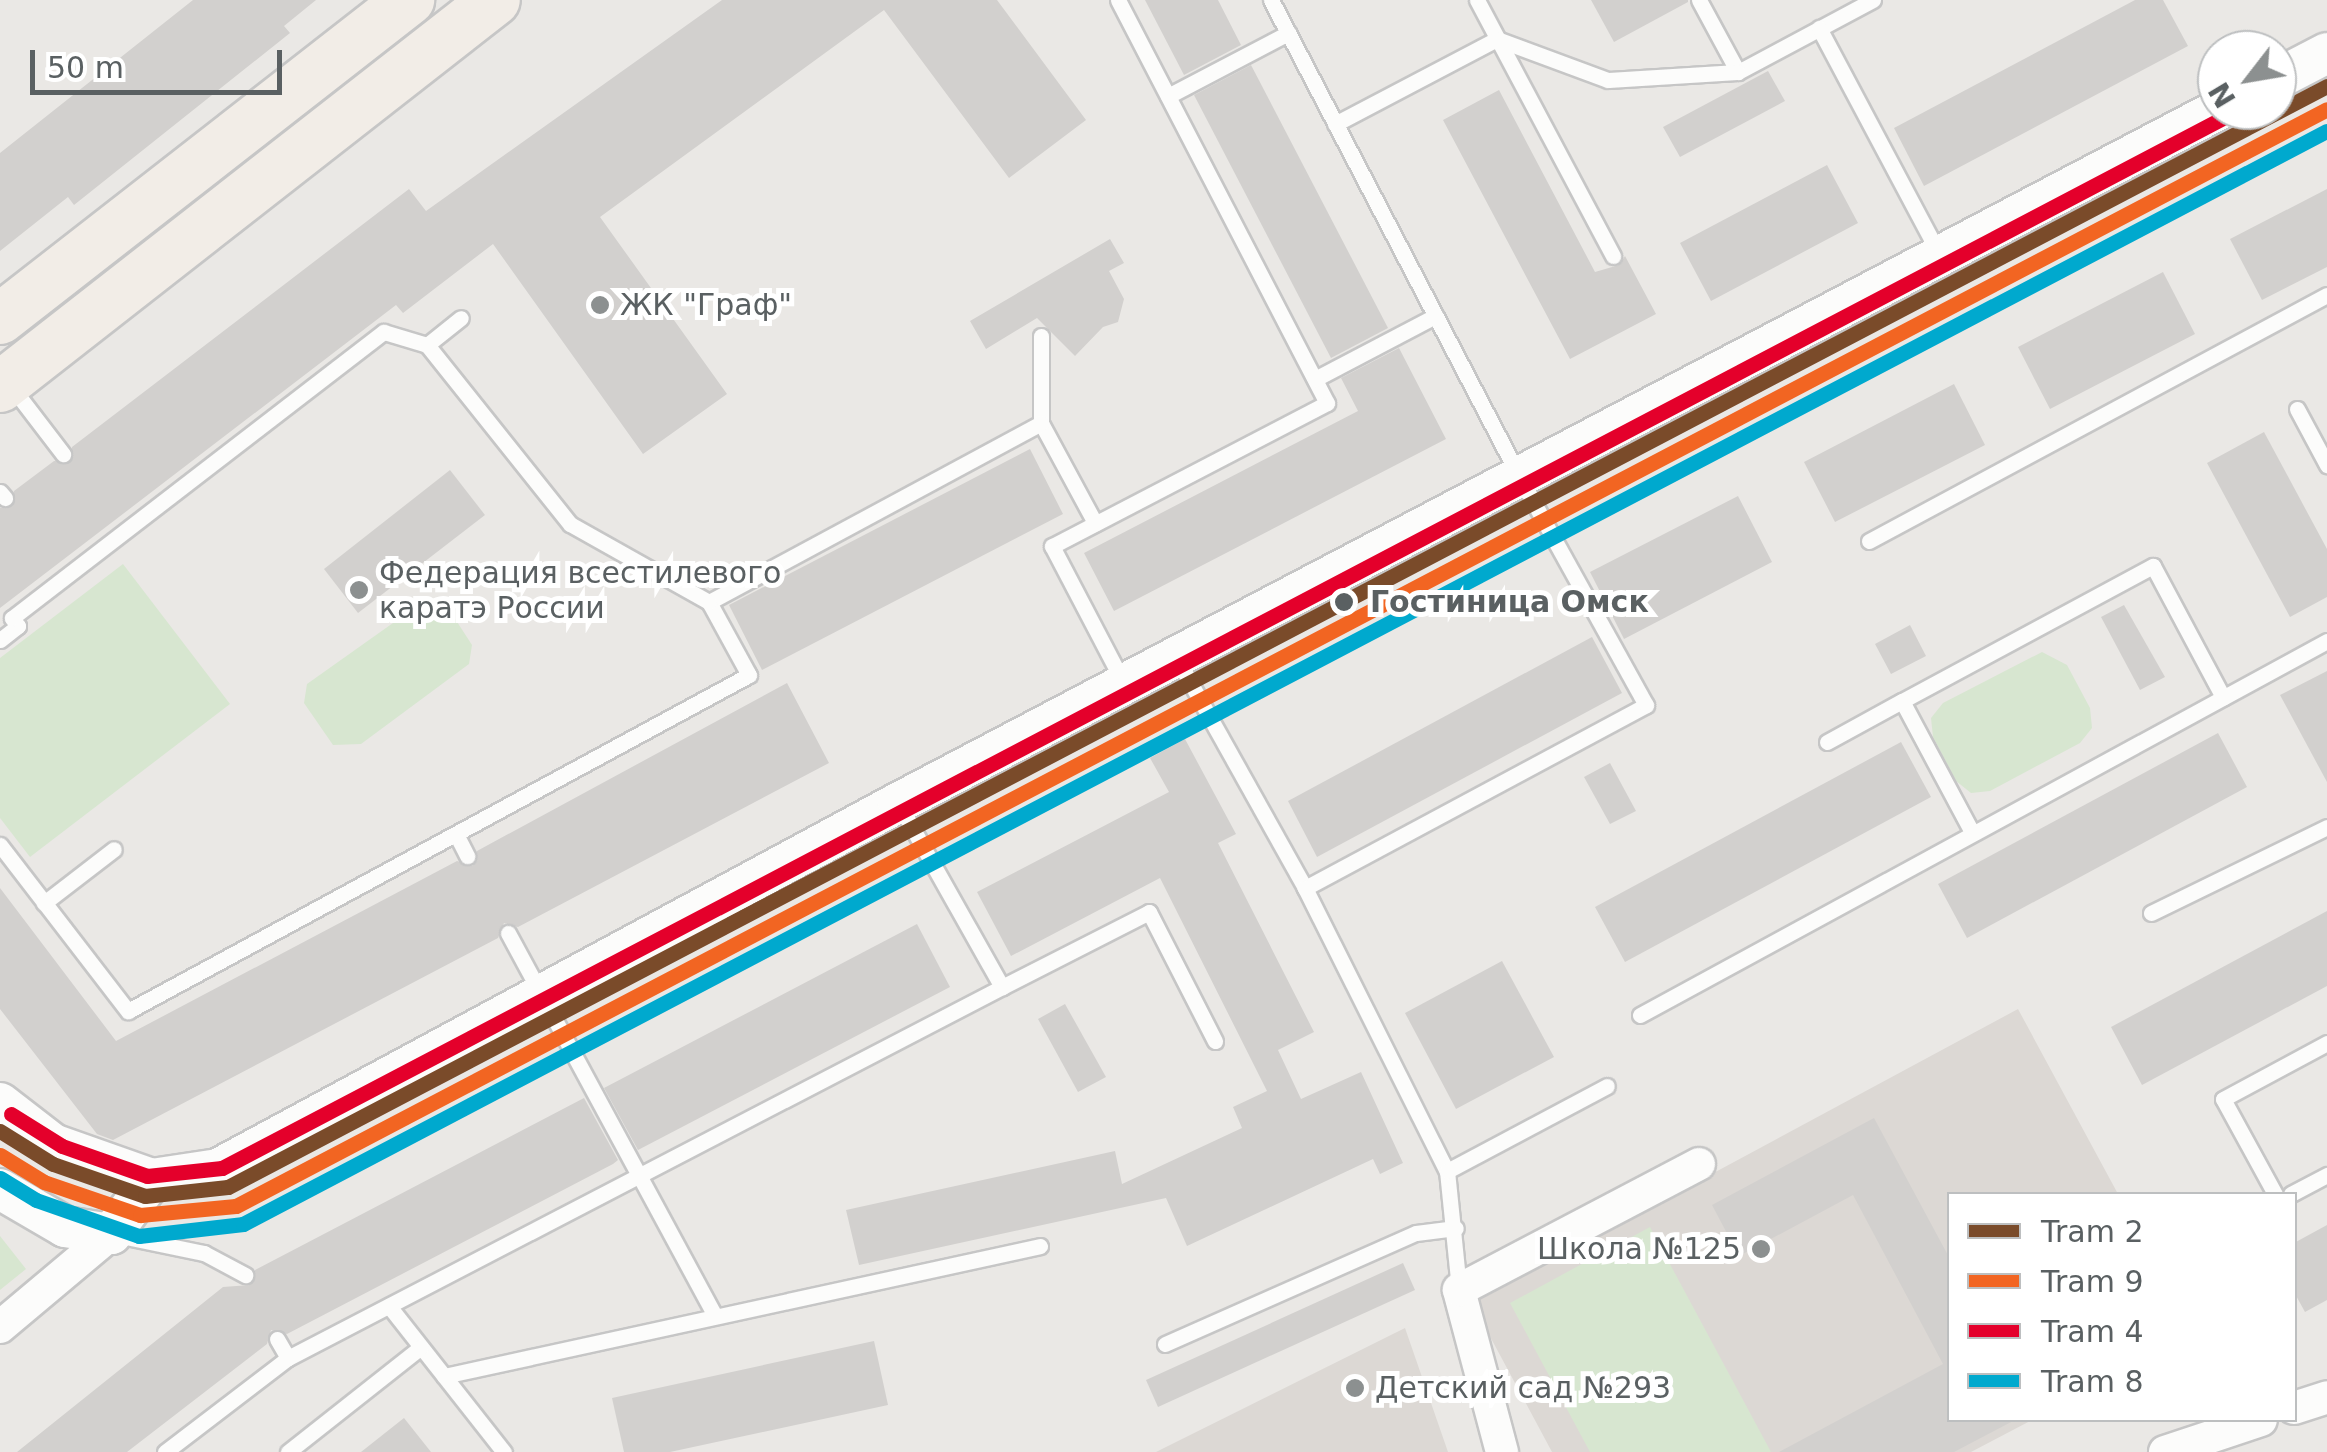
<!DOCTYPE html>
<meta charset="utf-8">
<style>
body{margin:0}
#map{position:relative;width:2327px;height:1452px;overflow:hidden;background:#eae8e5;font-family:"DejaVu Sans",sans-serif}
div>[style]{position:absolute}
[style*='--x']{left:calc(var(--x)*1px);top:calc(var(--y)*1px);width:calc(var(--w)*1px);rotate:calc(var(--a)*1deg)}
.education>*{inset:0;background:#dcd8d4}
.green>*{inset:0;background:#d7e6d0}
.building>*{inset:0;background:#d2d0ce}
.roads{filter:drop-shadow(2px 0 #c6c6c6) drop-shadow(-2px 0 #c6c6c6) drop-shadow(0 2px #c6c6c6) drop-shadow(0 -2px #c6c6c6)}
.service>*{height:15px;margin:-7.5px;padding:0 7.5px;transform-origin:7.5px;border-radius:7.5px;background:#fcfcfb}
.minor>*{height:32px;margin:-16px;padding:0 16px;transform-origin:16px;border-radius:16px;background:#fcfcfb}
.tertiary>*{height:40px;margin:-20px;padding:0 20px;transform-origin:20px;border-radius:20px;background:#fcfcfb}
.primary>*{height:50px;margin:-25px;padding:0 25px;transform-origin:25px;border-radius:25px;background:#f2ede7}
.tram-1>*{height:15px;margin:-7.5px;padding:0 7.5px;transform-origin:7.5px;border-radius:7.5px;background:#7a4b2a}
.tram-2>*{height:15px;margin:-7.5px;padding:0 7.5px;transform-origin:7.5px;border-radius:7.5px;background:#f26522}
.tram-3>*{height:15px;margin:-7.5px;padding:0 7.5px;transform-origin:7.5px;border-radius:7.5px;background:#e4002b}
.tram-4>*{height:15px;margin:-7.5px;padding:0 7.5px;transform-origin:7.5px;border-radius:7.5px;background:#00a9ce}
.dots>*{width:28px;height:28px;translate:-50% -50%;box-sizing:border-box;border:5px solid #fff;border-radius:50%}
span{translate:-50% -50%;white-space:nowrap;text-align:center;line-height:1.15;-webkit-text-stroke:10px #fff;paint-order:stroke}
.poi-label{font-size:30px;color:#5a6062}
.left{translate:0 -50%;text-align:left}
.right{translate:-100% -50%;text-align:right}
.stop-label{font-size:30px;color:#5a6062;font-weight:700}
.legend{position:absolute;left:1947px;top:1192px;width:350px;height:230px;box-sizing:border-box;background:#fff;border:2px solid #bdbfc0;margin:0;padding:12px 18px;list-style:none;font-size:30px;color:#5a6062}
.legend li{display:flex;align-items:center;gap:20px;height:50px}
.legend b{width:50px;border:2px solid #bdbfc0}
.north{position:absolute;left:2197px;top:30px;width:100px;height:100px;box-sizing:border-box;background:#fff;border:2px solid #bdbfc0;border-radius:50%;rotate:239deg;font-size:28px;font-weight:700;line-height:40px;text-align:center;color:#5a6062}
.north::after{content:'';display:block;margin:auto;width:35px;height:45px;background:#8c9090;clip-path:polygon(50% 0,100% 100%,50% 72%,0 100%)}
.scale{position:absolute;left:30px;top:50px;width:252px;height:45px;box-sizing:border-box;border:5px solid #5a6062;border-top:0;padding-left:12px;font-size:30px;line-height:35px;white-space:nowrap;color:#5a6062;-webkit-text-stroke:8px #fff;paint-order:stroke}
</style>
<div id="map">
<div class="education">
<i style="clip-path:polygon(2018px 1009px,2118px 1194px,1950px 1194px,1950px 1420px,2032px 1420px,1971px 1452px,1552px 1452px,1472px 1303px)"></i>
<i style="clip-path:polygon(1405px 1328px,1448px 1452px,1156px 1452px,1162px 1449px)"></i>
</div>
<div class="green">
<i style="clip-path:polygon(123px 564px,230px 704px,30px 857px,0 818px,0 658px)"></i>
<i style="clip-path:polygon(424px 601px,450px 611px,472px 645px,469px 664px,361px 744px,333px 745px,304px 703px,307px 684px)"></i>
<i style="clip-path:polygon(2042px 652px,2067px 665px,2090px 708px,2092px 728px,2080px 743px,1990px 791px,1971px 793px,1956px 781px,1933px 737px,1931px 718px,1943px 703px)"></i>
<i style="clip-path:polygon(1650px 1227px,1771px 1452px,1590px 1452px,1510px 1303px)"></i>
<i style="clip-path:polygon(0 1236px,26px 1269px,0 1290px)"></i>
</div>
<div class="building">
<i style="clip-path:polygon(193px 0,316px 0,284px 26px,290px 33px,74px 205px,68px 197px,0 251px,0 153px)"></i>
<i style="clip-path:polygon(722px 0,997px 0,1086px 120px,1009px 178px,884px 10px,600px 217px,727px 394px,643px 454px,493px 244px,403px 313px,396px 305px,0 608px,0 508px,13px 506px,14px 491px,54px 461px,71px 462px,72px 447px,409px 189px,426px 211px)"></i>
<i style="clip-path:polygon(1145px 0,1218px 0,1241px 45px,1184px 75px)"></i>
<i style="clip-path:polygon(1591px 0,1688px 0,1688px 2px,1614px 42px)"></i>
<i style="clip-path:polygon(2135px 0,2163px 0,2188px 46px,1924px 186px,1894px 128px)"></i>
<i style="clip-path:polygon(1251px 65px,1388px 328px,1331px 358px,1194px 95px)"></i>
<i style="clip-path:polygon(1768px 71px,1785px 101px,1680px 157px,1663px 127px)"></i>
<i style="clip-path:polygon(1499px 90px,1595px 272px,1619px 265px,1625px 256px,1656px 314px,1570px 359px,1443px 120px)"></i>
<i style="clip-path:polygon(1827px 165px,1858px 223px,1711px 301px,1680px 243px)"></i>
<i style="clip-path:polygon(2327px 189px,2327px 267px,2262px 300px,2230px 239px)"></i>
<i style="clip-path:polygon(1110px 239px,1124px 263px,1109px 271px,1124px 299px,1118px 322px,1103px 327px,1075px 356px,1037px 318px,986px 349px,970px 321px)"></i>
<i style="clip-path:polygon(2163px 272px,2195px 334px,2050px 409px,2018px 347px)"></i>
<i style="clip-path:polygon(1399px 348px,1446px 439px,1114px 611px,1084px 553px,1358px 411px,1341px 378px)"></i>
<i style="clip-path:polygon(1954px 384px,1985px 445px,1835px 522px,1804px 462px)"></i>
<i style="clip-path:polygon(2264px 432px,2327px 549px,2327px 597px,2290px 617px,2207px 463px)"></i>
<i style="clip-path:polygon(1030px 449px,1063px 514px,762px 670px,729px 605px)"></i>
<i style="clip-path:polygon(450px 470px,485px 515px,358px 613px,324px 569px)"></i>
<i style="clip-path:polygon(1738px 496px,1772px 562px,1624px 639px,1590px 572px)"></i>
<i style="clip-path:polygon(2124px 605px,2165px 677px,2140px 690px,2101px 617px)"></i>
<i style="clip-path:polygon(1910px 625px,1926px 656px,1891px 674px,1875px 644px)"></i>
<i style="clip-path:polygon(1592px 637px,1622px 693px,1317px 857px,1288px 801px)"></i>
<i style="clip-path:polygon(2327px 671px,2327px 782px,2280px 695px)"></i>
<i style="clip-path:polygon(787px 683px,829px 763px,518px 927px,504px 923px,498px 938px,113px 1140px,97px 1134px,0 1009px,0 888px,116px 1041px,457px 861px,473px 866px,477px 851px)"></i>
<i style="clip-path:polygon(2218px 733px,2247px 787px,1967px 938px,1938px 884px)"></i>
<i style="clip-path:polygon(1185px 739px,1236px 834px,1218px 843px,1314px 1032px,1278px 1050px,1301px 1099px,1361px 1072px,1403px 1163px,1380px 1174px,1373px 1159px,1187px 1246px,1166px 1198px,859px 1265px,846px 1210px,1115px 1151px,1122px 1184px,1242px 1128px,1233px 1107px,1267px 1091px,1160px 878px,1011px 956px,977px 892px,1169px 792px,1150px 758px)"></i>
<i style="clip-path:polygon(1901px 742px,1931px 797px,1625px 962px,1595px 907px)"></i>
<i style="clip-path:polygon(1610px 763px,1636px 811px,1610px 824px,1584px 777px)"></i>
<i style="clip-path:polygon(2327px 911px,2327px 986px,2142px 1085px,2111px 1027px)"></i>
<i style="clip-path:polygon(917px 924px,950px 987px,638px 1150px,604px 1088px)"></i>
<i style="clip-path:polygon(1502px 961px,1554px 1057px,1456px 1109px,1405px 1013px)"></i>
<i style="clip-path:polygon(1065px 1004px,1106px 1077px,1078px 1092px,1038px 1019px)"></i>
<i style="clip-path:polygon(584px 1098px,618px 1160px,613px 1164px,287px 1334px,271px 1330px,267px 1344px,127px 1452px,17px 1452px,223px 1287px,250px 1285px,255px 1270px)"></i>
<i style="clip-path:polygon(1874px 1118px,1950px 1259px,1950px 1420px,2015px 1420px,1954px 1452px,1779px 1452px,1943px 1364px,1853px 1195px,1739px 1256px,1712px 1205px)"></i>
<i style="clip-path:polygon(2327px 1225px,2327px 1300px,2305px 1312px,2294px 1292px,2294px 1243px)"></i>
<i style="clip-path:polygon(1403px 1263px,1415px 1290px,1158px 1407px,1146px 1380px)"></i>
<i style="clip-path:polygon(874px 1341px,888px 1405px,670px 1452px,624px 1452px,612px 1398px)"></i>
<i style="clip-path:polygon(404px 1418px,431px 1452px,361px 1452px)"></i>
</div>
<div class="roads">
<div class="service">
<i style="--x:1118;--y:0;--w:454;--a:62.6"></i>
<i style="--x:1327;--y:403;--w:310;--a:152.5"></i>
<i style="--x:1052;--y:546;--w:156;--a:62.4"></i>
<i style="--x:1477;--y:0;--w:290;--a:62"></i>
<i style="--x:1699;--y:0;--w:82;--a:61.6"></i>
<i style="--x:1738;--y:72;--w:153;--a:-28.1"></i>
<i style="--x:1819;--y:28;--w:258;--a:62"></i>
<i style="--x:1168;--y:96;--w:136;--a:-27.7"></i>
<i style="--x:1335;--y:124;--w:183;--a:-27.7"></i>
<i style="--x:1497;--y:39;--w:118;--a:20.3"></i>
<i style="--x:1608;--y:80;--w:130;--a:-3.5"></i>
<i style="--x:1041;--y:336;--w:87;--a:90"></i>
<i style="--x:1041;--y:423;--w:114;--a:61.6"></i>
<i style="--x:1315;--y:379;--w:136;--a:-27.7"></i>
<i style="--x:11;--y:386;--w:86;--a:52.6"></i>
<i style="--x:2297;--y:409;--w:64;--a:61.8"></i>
<i style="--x:0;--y:492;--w:8;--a:50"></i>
<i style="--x:1869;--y:541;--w:520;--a:-28.24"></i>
<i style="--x:709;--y:602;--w:377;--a:-28.3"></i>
<i style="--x:0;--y:640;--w:23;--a:-38"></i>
<i style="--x:18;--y:626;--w:10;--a:-127"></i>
<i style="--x:12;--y:618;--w:469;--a:-37.6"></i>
<i style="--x:384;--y:332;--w:45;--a:16.8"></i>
<i style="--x:1176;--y:657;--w:265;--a:60.8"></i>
<i style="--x:1305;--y:888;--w:387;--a:-28.2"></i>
<i style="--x:1646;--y:705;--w:260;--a:-119"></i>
<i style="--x:1520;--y:478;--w:539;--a:-117.52"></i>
<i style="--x:1902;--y:701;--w:285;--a:-28.3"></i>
<i style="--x:2153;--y:566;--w:149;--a:61.9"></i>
<i style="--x:1827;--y:742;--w:85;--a:-28.7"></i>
<i style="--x:1902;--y:701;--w:149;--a:61.9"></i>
<i style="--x:900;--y:806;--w:208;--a:60.6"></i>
<i style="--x:1002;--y:987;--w:165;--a:-27"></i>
<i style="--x:1149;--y:912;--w:145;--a:62.9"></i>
<i style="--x:456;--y:834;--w:25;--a:63"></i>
<i style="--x:0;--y:845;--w:210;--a:52.4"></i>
<i style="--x:128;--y:1011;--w:706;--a:-28.42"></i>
<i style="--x:749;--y:675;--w:83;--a:-118.7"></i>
<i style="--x:709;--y:602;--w:159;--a:-150.7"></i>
<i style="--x:570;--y:524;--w:229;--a:-128.6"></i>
<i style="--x:427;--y:345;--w:43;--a:-38.5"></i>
<i style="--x:1305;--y:888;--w:317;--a:63.4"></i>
<i style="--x:1447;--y:1171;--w:120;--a:84.2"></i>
<i style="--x:44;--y:903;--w:88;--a:-37.6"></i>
<i style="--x:2151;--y:913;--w:196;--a:-26"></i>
<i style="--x:508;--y:933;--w:435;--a:61.6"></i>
<i style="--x:1640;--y:1015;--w:782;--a:-28.56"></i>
<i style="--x:1447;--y:1171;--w:181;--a:-28"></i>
<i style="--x:2275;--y:1194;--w:108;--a:-118.7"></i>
<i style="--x:2223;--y:1099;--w:118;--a:-28.3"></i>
<i style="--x:2291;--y:1194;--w:41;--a:-27.8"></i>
<i style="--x:116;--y:1235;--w:90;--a:11.6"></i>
<i style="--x:204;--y:1253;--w:47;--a:28.2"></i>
<i style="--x:389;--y:1306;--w:186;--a:51.8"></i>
<i style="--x:277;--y:1339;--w:22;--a:60"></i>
<i style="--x:1165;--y:1344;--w:274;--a:-23.9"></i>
<i style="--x:1416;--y:1233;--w:40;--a:-7.1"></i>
<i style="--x:444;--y:1376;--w:610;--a:-12.3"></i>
<i style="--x:165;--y:1452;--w:155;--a:-37.4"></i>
<i style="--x:288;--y:1358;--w:805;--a:-27.46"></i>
<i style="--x:288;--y:1452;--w:169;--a:-38.3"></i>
</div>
<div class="minor">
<i style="--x:0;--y:1327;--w:145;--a:-40"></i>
<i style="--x:2294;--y:1408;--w:35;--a:-18"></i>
<i style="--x:1502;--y:1452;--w:168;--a:-104.9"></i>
<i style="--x:1459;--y:1290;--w:271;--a:-27.7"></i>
<i style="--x:2165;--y:1452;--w:101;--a:-18.4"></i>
</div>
<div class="tertiary">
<i style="--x:2277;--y:79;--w:56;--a:-27.5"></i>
<i style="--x:0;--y:1103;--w:67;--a:37.7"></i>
<i style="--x:53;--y:1144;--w:105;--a:19.5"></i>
<i style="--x:152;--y:1179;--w:67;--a:-8.6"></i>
<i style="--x:218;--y:1169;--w:772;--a:-28.29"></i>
<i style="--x:898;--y:803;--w:1491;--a:-27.7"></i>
<i style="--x:0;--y:1189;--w:75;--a:30.3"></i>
<i style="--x:65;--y:1227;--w:47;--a:8.7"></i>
<i style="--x:111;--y:1234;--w:69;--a:-53.3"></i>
</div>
<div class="primary">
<i style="--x:0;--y:319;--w:519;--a:-37.95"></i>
<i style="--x:0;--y:387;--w:628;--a:-38.02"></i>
</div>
</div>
<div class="tram-1">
<i style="--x:0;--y:1131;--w:62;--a:31.9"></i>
<i style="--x:53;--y:1164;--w:97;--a:19.2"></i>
<i style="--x:145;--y:1196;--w:83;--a:-6.2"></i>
<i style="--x:228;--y:1187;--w:2370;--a:-27.68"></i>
</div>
<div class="tram-2">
<i style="--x:0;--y:1155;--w:52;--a:31.5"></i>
<i style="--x:44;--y:1182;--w:102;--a:19"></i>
<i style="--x:140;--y:1215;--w:96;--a:-5.4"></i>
<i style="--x:236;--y:1206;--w:2361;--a:-27.68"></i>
</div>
<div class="tram-3">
<i style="--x:11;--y:1114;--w:60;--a:32.1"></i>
<i style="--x:62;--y:1146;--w:90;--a:19.4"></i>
<i style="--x:147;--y:1176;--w:75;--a:-6.1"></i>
<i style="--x:222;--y:1168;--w:2277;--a:-27.69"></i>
</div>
<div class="tram-4">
<i style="--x:0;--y:1178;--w:42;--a:31.4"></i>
<i style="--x:36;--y:1200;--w:109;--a:19.3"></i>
<i style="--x:139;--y:1236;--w:105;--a:-6.6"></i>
<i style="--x:243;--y:1224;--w:2353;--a:-27.68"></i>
</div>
<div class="dots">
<i style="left:600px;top:305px;background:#8c9090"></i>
<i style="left:359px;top:590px;background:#8c9090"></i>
<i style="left:1344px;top:602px;background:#5a6062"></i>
<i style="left:1761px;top:1249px;background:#8c9090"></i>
<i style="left:1355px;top:1388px;background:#8c9090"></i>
</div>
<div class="poi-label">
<span class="left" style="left:620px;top:305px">ЖК "Граф"</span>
<span class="left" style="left:379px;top:590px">Федерация всестилевого<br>каратэ России</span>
<span class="right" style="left:1741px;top:1249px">Школа №125</span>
<span class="left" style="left:1375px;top:1388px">Детский сад №293</span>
</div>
<div class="stop-label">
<span class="left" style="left:1370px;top:602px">Гостиница Омск</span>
</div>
<ul class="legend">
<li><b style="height:12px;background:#7a4b2a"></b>Tram 2</li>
<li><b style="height:12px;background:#f26522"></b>Tram 9</li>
<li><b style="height:12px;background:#e4002b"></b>Tram 4</li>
<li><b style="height:12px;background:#00a9ce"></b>Tram 8</li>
</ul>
<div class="north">N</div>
<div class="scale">50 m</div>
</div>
